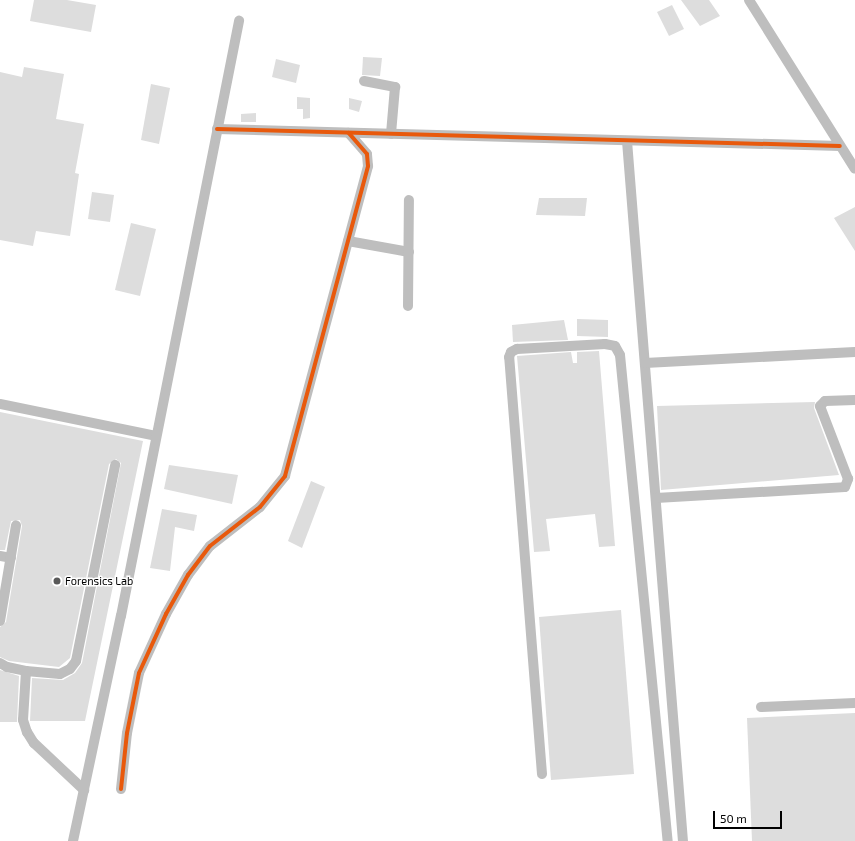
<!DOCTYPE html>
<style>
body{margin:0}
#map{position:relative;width:855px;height:841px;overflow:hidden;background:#fff;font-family:"Exo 2",sans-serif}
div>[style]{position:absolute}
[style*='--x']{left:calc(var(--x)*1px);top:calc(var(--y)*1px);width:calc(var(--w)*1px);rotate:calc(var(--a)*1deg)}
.building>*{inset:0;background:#ddd}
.minor>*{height:10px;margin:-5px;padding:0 5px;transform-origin:5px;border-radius:5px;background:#bebebe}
.cycleway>*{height:4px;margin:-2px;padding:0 2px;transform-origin:2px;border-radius:2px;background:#e8590c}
.dots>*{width:11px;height:11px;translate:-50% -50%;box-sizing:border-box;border:2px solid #fff;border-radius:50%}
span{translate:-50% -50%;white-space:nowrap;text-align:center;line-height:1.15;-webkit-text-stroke:3px #fff;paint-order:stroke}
.poi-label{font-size:11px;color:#000}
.left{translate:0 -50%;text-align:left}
.scale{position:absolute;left:713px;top:811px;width:69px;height:18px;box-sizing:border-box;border:2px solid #000;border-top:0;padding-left:5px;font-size:12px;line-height:14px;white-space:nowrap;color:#000;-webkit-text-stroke:3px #fff;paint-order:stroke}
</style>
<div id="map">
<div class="building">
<i style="clip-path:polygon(34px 0,67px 0,96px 5px,91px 32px,30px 21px)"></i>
<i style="clip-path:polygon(681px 0,709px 0,720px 16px,700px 26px)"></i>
<i style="clip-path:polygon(672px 5px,684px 29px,669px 36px,657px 12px)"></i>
<i style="clip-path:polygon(363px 57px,382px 58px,380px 76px,362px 75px)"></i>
<i style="clip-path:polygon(276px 59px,300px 65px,296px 83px,272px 77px)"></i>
<i style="clip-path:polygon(24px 67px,64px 74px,56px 119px,84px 124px,75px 173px,79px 174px,70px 236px,36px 231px,33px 246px,0 240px,0 72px,22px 77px)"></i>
<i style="clip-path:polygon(151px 84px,170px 88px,159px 144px,141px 140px)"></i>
<i style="clip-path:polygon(297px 97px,310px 98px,310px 118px,303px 119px,303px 109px,297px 109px)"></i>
<i style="clip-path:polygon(349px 98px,362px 101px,359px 112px,349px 109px)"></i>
<i style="clip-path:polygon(256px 113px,256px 122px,241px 122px,241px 114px)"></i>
<i style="clip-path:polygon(92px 192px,114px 195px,110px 222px,88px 219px)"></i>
<i style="clip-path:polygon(539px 198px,587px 198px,585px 216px,536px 215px)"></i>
<i style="clip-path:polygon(855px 207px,855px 251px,834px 218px)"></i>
<i style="clip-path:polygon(131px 223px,156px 229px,140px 296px,115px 290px)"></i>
<i style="clip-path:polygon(577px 319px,608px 320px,608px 337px,577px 336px)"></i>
<i style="clip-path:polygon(564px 320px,568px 340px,513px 342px,512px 325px)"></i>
<i style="clip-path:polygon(599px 351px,615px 546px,599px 547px,595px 514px,546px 519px,550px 551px,534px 552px,517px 356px,571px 352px,573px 363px,577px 363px,577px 352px)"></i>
<i style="clip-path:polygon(815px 402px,814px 408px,839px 475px,661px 490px,657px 406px)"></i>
<i style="clip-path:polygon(0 412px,143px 441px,85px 721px,30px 721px,32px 678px,63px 680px,75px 673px,82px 663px,121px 463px,116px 459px,109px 464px,70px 658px,59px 667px,9px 661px,0 657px,0 627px,6px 622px,22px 526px,20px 520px,11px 521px,5px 550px,0 550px)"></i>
<i style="clip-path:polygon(169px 465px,238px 475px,232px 504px,164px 489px)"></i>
<i style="clip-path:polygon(311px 481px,325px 487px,302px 548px,288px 541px)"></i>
<i style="clip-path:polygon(162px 509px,197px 515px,194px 531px,175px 527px,170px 571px,150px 568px)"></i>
<i style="clip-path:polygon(621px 610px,634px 774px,551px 780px,539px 617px)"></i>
<i style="clip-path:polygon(0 670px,19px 676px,17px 722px,0 722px)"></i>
<i style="clip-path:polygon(855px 713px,855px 841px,752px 841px,747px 718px)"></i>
</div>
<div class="minor">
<i style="--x:749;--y:0;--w:199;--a:57.9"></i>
<i style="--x:364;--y:81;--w:32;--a:11"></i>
<i style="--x:395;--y:87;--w:47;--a:94.9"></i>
<i style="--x:217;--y:129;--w:623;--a:1.56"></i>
<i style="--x:627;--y:141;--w:702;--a:85.43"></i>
<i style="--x:348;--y:241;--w:62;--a:10.2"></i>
<i style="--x:408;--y:306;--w:106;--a:-89.5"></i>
<i style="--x:645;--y:363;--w:210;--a:-3"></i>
<i style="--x:0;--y:404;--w:159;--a:11.6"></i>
<i style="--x:656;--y:498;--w:189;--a:-3.3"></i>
<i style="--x:845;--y:487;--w:9;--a:-69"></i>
<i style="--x:848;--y:479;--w:78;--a:-111"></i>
<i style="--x:820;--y:406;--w:7;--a:-45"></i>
<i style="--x:825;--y:401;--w:30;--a:-2"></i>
<i style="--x:0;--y:556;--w:11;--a:10"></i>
<i style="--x:0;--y:621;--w:97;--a:-80.5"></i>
<i style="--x:0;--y:663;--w:8;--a:30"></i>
<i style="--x:7;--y:667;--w:19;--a:12"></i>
<i style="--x:26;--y:671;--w:34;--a:5"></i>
<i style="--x:60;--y:674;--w:11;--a:-27"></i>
<i style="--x:70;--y:669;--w:10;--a:-53"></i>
<i style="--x:76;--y:661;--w:200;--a:-78.7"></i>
<i style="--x:26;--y:671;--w:49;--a:93.5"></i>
<i style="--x:23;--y:720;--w:13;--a:72"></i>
<i style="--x:27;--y:732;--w:13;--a:58"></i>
<i style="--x:34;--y:743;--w:69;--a:43.2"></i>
<i style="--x:761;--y:707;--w:94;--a:-2.4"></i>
<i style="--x:542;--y:774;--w:418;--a:-94.5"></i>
<i style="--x:509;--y:357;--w:5;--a:-68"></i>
<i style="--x:511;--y:352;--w:7;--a:-27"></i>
<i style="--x:517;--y:349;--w:88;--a:-3.3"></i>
<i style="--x:605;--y:344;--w:10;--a:11"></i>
<i style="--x:615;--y:346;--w:10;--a:61"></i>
<i style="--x:620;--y:355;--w:488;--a:84.4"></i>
<i style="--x:121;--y:789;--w:56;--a:-83.9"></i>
<i style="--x:127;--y:733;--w:61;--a:-78.7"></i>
<i style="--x:139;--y:673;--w:65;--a:-65.4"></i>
<i style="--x:166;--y:614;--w:45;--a:-60.6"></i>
<i style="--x:188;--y:575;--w:36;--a:-53"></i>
<i style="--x:210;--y:546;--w:63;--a:-38"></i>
<i style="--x:260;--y:507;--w:40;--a:-51"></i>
<i style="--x:285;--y:476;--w:321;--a:-75"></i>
<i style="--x:368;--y:166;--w:12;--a:-95"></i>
<i style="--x:367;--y:154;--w:28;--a:-131"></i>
<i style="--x:73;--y:841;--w:230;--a:-78"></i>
<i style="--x:121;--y:616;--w:607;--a:-78.78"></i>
</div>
<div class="cycleway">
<i style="--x:217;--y:129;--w:623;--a:1.56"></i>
<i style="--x:121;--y:789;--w:56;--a:-83.9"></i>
<i style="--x:127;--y:733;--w:61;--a:-78.7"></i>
<i style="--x:139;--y:673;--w:65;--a:-65.4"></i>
<i style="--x:166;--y:614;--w:45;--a:-60.6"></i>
<i style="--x:188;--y:575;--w:36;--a:-53"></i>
<i style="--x:210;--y:546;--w:63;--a:-38"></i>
<i style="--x:260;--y:507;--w:40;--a:-51"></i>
<i style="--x:285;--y:476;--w:321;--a:-75"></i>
<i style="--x:368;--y:166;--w:12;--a:-95"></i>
<i style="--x:367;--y:154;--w:28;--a:-131"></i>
</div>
<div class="dots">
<i style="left:57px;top:581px;background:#595959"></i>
</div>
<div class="poi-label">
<span class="left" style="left:65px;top:581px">Forensics Lab</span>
</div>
<div class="scale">50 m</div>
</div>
